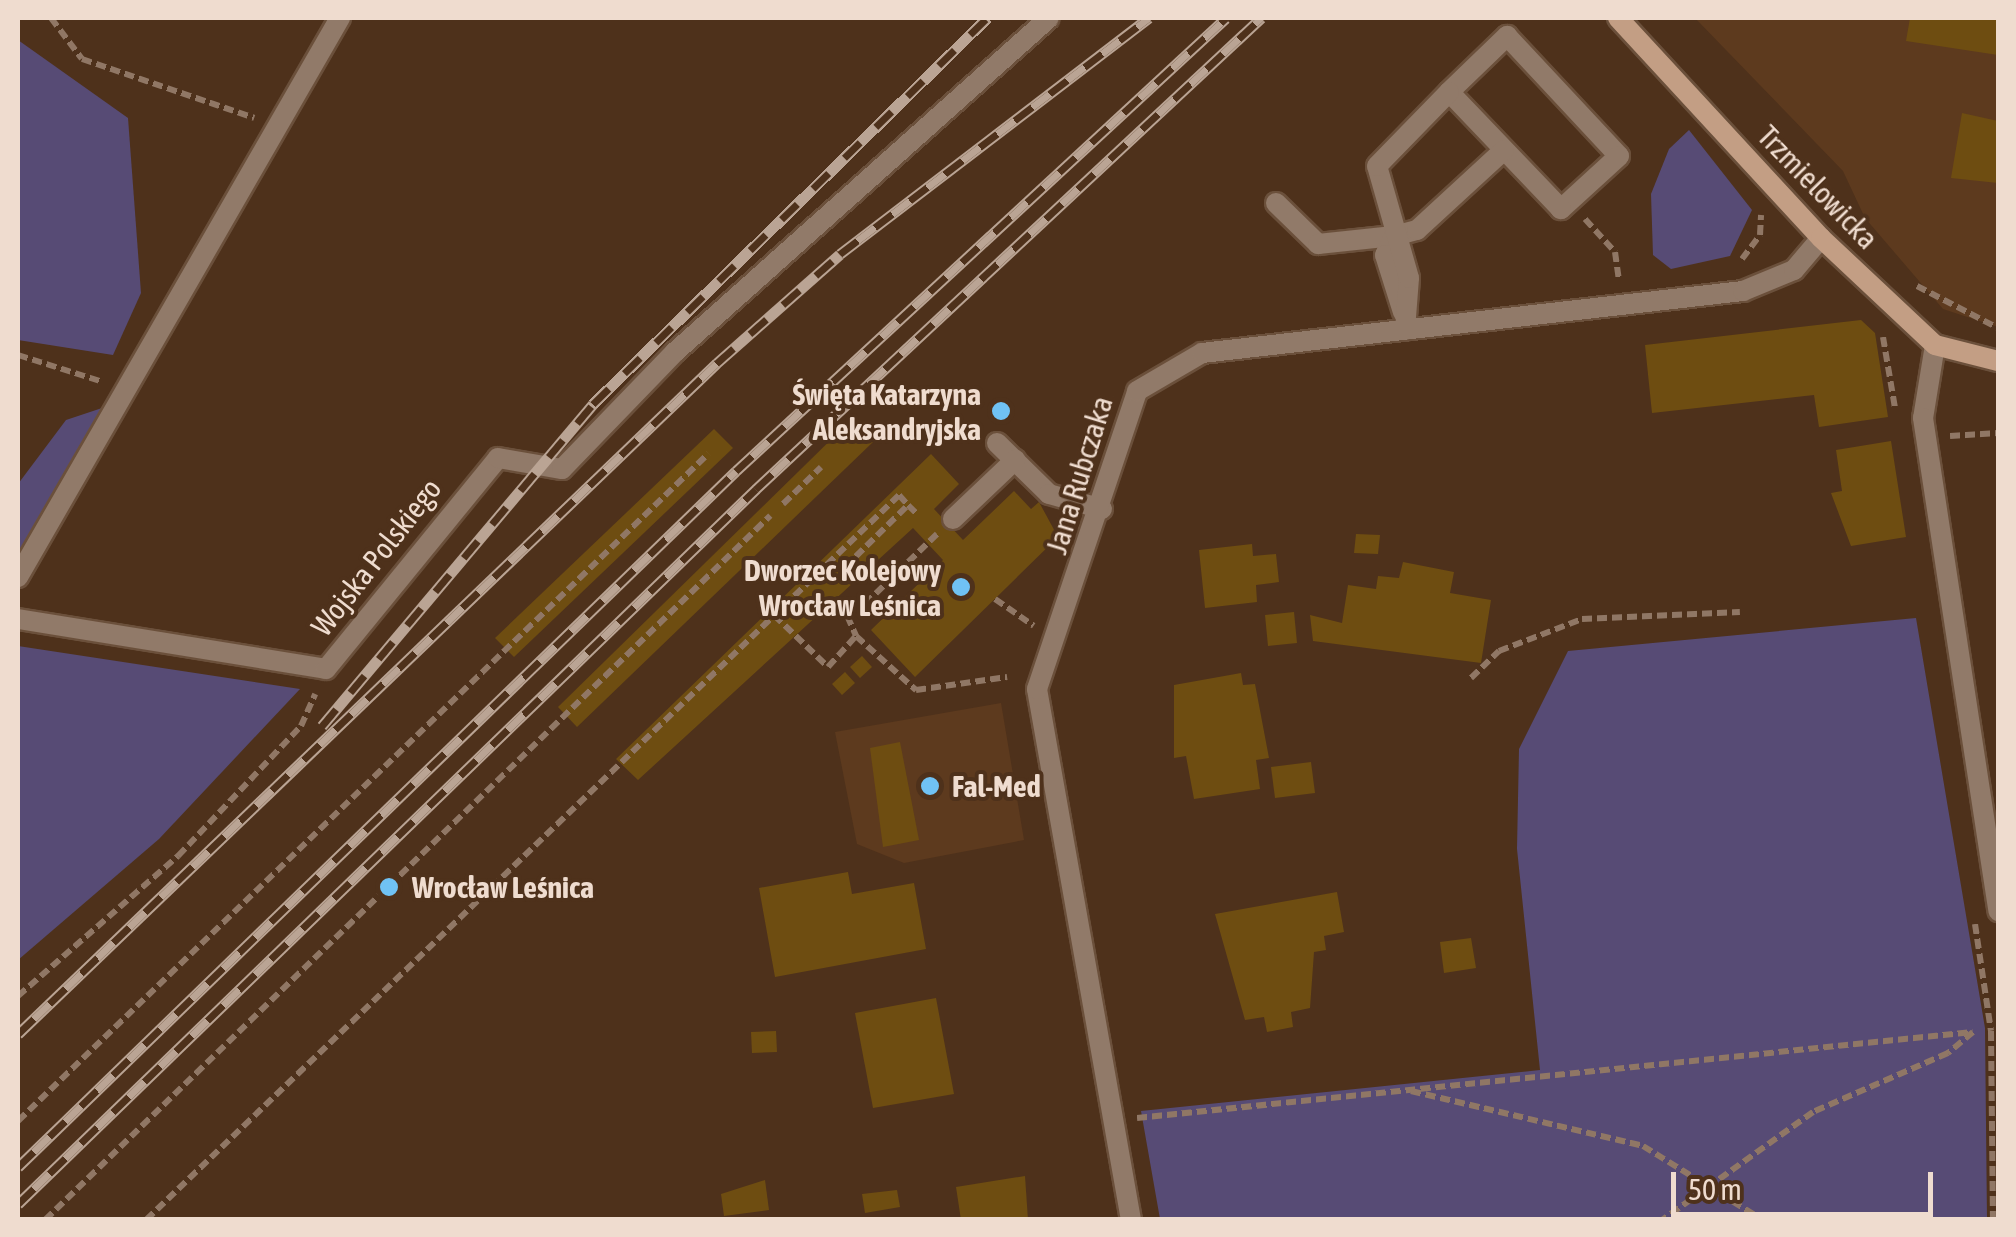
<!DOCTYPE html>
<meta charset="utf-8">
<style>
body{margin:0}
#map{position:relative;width:2016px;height:1237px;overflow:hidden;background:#4e311b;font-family:"Asap Condensed",sans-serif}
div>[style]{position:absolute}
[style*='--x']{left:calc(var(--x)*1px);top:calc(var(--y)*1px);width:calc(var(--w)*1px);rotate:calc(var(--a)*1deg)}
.built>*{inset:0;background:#5d3a1e}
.green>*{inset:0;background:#574b75}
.building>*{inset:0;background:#6e4d11}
.path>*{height:6px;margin-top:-3px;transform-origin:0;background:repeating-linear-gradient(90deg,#907765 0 10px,transparent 0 15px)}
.roads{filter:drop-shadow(2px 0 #6b503b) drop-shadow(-2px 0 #6b503b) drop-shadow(0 2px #6b503b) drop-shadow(0 -2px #6b503b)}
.lane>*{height:20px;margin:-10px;padding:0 10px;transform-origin:10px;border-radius:10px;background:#917a69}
.street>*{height:20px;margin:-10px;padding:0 10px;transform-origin:10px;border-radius:10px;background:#917a69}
.secondary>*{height:20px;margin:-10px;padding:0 10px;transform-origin:10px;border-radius:10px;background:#c39e84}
.rail>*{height:11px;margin-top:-5.5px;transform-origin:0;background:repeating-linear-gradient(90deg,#4e311b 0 22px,#baa494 0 44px);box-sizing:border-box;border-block:2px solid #baa494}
.dots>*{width:28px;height:28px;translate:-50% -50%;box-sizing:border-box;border:5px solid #4e311b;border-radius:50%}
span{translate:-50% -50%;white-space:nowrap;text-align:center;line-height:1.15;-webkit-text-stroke:8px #4e311b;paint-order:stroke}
.street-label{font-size:30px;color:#efdccf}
.poi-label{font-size:30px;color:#efdccf;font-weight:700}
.right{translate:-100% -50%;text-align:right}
.left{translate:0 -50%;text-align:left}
.frame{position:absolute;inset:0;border:20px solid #efdccf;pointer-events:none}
.scale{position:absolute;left:1671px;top:1172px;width:262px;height:45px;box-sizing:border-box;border:5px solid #efdccf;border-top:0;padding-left:12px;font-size:30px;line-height:35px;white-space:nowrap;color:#efdccf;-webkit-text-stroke:8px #4e311b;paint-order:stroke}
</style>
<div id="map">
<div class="built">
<i style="clip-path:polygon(1695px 18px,1998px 18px,1998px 327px,1943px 309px,1865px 218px,1843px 171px)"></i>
<i style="clip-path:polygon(1001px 703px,1024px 840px,904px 863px,857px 844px,835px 732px)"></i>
</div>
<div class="green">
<i style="clip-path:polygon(18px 40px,128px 118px,141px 293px,113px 355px,18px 340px)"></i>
<i style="clip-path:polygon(1689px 130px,1752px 210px,1730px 256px,1671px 269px,1653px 255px,1651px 194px,1669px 149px)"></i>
<i style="clip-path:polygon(102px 408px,18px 554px,18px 484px,66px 420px)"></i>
<i style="clip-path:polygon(1916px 618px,1985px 1028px,1987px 1219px,1160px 1219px,1141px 1111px,1540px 1070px,1517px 849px,1519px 749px,1568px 651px)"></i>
<i style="clip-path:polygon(18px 646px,300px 689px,159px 839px,18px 960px)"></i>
</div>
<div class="building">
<i style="clip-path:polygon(1910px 18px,1998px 18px,1998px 55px,1906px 41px)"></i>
<i style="clip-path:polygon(1962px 113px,1998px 121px,1998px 183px,1951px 178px)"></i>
<i style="clip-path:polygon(1861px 320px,1875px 333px,1888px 417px,1819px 427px,1814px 395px,1652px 413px,1645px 345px)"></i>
<i style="clip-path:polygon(851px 420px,873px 442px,577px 727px,558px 707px)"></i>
<i style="clip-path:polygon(714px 429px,733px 448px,514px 657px,495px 638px)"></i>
<i style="clip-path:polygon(1891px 441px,1906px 537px,1851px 546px,1831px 493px,1842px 491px,1836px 450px)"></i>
<i style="clip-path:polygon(931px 454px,959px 484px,934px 509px,963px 540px,1014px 491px,1031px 509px,1039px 502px,1058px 537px,915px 677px,871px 630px,943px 560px,913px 528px,638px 780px,616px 759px)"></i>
<i style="clip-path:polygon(1356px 534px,1380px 535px,1378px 554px,1354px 553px)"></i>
<i style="clip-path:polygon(1252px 544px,1253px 556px,1276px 554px,1279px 582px,1256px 585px,1257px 602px,1205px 608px,1199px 550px)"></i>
<i style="clip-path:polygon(1403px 562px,1454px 572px,1450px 593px,1491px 600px,1481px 663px,1313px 641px,1310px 615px,1342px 623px,1348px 585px,1376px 589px,1378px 576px,1399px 578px)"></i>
<i style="clip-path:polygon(1294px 612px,1297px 643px,1268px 646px,1265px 615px)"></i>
<i style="clip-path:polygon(862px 656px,872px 667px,860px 678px,850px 667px)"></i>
<i style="clip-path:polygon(845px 672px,855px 683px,842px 695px,832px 684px)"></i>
<i style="clip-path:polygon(1241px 673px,1243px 685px,1255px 684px,1269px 758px,1256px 760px,1260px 789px,1194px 799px,1186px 756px,1174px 758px,1174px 685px)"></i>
<i style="clip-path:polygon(900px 742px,919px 840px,883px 847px,870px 748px)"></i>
<i style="clip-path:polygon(1311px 762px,1315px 793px,1275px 798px,1271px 767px)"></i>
<i style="clip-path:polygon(848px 872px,852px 894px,914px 883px,926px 949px,775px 977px,759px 888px)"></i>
<i style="clip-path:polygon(1337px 892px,1344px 932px,1324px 936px,1326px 950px,1314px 952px,1310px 1008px,1291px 1012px,1293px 1027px,1267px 1032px,1264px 1017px,1245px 1020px,1215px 914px)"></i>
<i style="clip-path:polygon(1471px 938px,1476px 968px,1444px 973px,1440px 942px)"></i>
<i style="clip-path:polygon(936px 998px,954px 1094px,873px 1108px,855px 1013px)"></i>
<i style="clip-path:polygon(776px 1031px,777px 1052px,752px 1053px,751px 1032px)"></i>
<i style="clip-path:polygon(1025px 1176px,1028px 1220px,961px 1220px,956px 1187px)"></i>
<i style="clip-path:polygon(765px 1180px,769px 1210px,724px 1216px,721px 1194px)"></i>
<i style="clip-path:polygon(897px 1190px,900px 1207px,865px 1213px,862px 1194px)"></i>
</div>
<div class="path">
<i style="--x:51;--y:18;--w:51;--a:52.9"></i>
<i style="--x:82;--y:59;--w:182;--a:18.9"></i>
<i style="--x:1585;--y:219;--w:45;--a:47.7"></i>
<i style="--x:1615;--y:252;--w:28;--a:82"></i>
<i style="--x:1742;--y:259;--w:30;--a:-53"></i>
<i style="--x:1760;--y:235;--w:20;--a:-87"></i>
<i style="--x:1917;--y:286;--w:91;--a:27.4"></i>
<i style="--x:1883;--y:337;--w:72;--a:80.4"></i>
<i style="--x:18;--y:355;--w:86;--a:17.6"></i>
<i style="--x:1950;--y:436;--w:48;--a:-3.6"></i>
<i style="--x:783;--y:504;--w:53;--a:-44.2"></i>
<i style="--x:937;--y:534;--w:100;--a:135.8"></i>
<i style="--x:865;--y:604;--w:24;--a:-175"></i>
<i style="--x:841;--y:602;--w:37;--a:66"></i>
<i style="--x:856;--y:636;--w:81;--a:42"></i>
<i style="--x:916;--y:690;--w:92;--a:-8.1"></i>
<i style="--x:845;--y:567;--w:88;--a:-44.5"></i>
<i style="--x:908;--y:505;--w:13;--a:45"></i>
<i style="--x:995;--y:599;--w:47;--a:34.7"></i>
<i style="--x:774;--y:615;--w:75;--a:43.9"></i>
<i style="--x:828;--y:667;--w:42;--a:-47.9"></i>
<i style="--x:1471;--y:678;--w:39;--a:-44"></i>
<i style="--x:1499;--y:651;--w:89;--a:-21.1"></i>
<i style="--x:1582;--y:619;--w:158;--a:-2.5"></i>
<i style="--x:1975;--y:924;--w:108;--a:81.5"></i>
<i style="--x:1991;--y:1031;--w:189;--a:89.4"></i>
<i style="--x:18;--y:996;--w:213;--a:-41.2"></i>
<i style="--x:178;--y:856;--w:179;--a:-46.6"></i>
<i style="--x:301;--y:726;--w:35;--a:-66"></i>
<i style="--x:1411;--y:1091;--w:238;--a:13.3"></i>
<i style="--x:1643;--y:1146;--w:141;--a:31.7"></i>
<i style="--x:1137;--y:1118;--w:840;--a:-5.87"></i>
<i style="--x:1973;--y:1032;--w:33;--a:140"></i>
<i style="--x:1948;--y:1053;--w:147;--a:156.4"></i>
<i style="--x:1813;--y:1112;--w:186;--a:144.4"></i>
<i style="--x:18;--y:1121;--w:960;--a:-44.03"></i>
<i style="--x:45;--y:1220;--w:1011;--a:-44.16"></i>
<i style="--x:146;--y:1220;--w:1045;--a:-43.91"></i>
<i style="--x:899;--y:495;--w:13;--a:48"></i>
</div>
<div class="roads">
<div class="lane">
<i style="--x:1507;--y:36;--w:164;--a:47"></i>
<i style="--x:1619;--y:156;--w:79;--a:137.6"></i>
<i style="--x:1561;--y:209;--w:162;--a:-133.7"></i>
<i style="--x:1449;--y:92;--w:81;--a:-44"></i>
<i style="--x:1276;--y:203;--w:59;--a:44.3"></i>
<i style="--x:1318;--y:244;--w:76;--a:-6"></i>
<i style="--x:1394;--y:236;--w:24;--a:-15"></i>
<i style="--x:1417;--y:230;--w:118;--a:-42.6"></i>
<i style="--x:1394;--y:236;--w:21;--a:115"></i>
<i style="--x:1385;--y:255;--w:60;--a:72.5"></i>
<i style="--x:1405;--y:330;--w:52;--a:-85.6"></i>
<i style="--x:1409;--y:278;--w:116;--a:-105.9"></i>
<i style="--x:1377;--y:166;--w:103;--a:-45.8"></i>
<i style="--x:997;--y:443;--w:73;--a:44.4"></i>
<i style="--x:1049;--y:494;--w:55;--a:15.8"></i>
<i style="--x:953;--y:519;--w:86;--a:-43.6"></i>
<i style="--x:18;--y:577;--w:645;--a:-60.06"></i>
</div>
<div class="street">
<i style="--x:1935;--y:345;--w:74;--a:99.3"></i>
<i style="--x:1923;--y:418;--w:499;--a:81.3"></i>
<i style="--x:18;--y:619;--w:312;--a:9.2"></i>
<i style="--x:326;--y:669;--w:272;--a:-50.8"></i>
<i style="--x:498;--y:458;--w:65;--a:9.8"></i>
<i style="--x:562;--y:469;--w:163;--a:-46"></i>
<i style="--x:675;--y:352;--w:501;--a:-41.77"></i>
<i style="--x:1131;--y:1220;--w:539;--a:-100.04"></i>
<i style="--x:1037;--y:689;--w:314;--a:-71.4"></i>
<i style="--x:1137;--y:391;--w:75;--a:-30.3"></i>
<i style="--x:1202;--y:353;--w:545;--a:-6.54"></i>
<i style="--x:1743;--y:291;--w:55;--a:-22.4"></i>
<i style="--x:1794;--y:270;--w:42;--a:-49.8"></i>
</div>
<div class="secondary">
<i style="--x:1618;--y:18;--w:299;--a:47.3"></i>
<i style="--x:1821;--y:238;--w:156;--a:43.2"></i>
<i style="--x:1935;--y:345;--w:65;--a:14.3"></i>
</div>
</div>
<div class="rail">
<i style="--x:322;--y:726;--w:421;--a:-49.9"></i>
<i style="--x:593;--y:404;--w:552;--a:-44.41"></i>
<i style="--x:18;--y:1034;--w:969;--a:-43.83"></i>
<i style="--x:717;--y:363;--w:164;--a:-41.5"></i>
<i style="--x:840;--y:254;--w:389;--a:-37.4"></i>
<i style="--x:18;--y:1167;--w:1000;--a:-44.11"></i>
<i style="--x:736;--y:471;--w:667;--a:-42.75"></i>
<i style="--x:18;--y:1204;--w:1028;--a:-44.09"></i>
<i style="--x:756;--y:489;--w:691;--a:-43"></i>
</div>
<div class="dots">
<i style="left:1001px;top:411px;background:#70c2f4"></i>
<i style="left:961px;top:587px;background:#70c2f4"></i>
<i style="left:930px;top:786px;background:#70c2f4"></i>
<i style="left:389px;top:887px;background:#70c2f4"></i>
</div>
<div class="street-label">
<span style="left:1818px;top:187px;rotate:46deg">Trzmielowicka</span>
<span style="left:1079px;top:475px;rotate:-73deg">Jana Rubczaka</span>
<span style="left:376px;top:557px;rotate:-52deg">Wojska Polskiego</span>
</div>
<div class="poi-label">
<span class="right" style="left:981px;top:411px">Święta Katarzyna<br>Aleksandryjska</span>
<span class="right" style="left:941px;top:587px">Dworzec Kolejowy<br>Wrocław Leśnica</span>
<span class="left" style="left:952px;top:786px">Fal-Med</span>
<span class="left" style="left:412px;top:887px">Wrocław Leśnica</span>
</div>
<div class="frame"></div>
<div class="scale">50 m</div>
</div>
